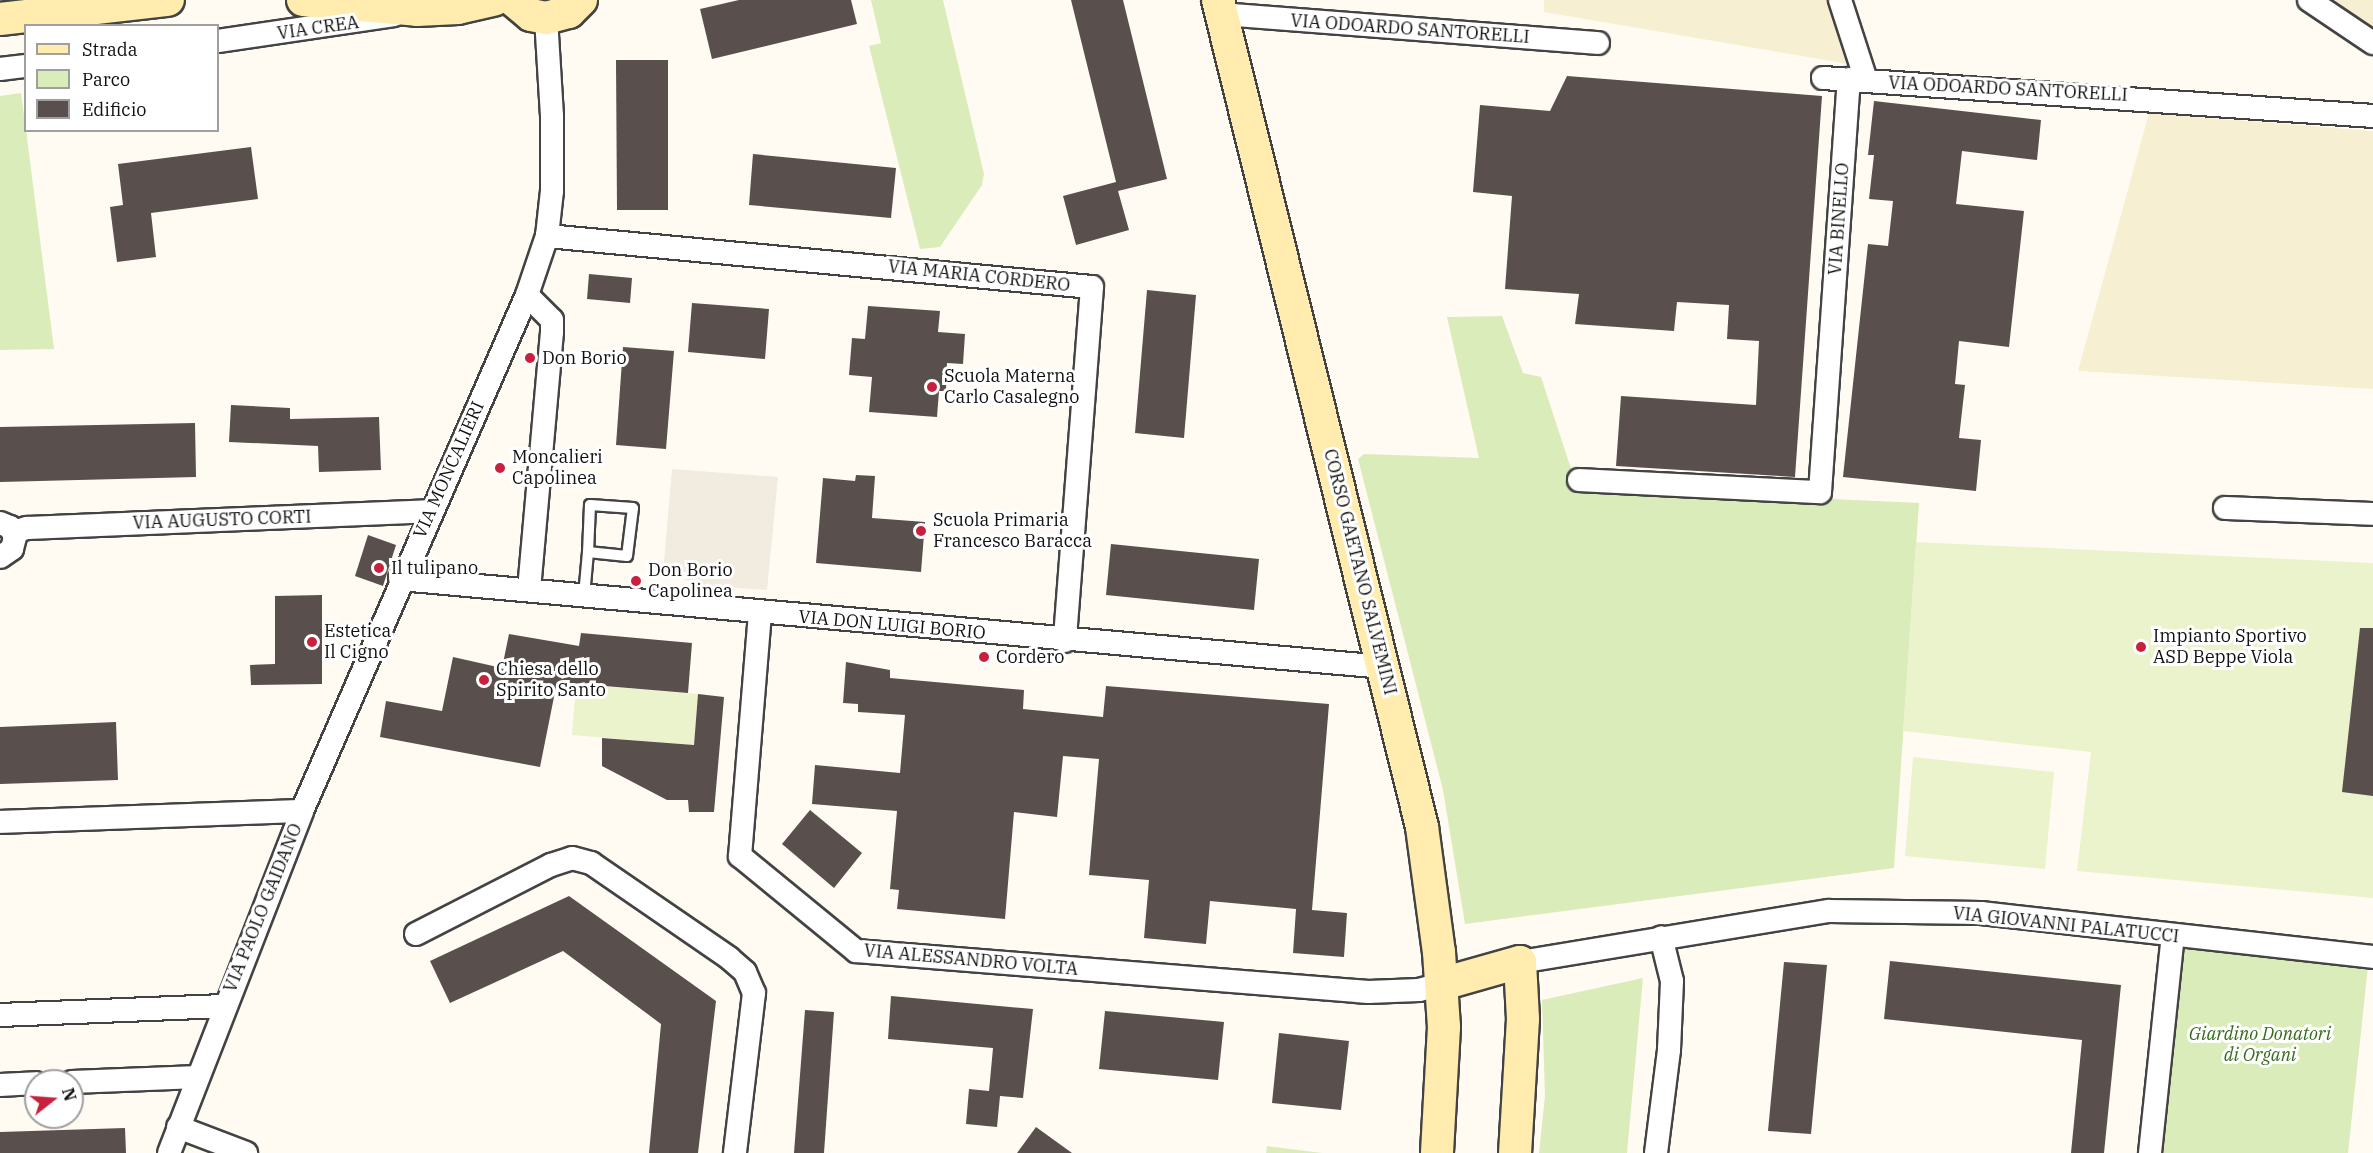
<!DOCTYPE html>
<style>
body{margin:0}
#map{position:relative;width:2373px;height:1153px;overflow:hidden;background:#fffbf3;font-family:"IBM Plex Serif",serif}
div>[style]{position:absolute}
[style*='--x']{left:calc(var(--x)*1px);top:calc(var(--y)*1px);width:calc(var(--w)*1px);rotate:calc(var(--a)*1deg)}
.farmland>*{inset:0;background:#f7efd1}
.green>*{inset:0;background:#daecba}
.pitch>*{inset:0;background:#eaf3cc}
.plaza>*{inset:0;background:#f1ebe0}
.building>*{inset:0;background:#594f4c}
.roads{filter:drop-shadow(2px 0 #434343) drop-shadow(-2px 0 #434343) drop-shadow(0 2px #434343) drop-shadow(0 -2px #434343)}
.lane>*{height:10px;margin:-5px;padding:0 5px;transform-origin:5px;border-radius:5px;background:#fff}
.street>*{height:22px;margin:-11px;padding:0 11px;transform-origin:11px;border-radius:11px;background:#fff}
.secondary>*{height:32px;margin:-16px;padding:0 16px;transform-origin:16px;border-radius:16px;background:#ffecae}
.dots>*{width:16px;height:16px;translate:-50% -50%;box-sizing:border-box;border:3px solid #fff;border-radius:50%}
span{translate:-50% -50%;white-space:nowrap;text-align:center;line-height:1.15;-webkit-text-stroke:6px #fff;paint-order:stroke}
.street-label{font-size:18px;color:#101010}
.poi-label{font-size:18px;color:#101010}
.left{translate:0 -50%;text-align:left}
.park-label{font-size:18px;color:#366c1c;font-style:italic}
.legend{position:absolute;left:24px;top:24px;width:195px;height:108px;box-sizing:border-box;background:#fff;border:2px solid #9f9f9f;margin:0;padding:8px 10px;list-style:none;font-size:18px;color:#101010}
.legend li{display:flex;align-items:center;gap:12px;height:30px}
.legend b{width:30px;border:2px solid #9f9f9f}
.north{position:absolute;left:24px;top:1069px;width:60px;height:60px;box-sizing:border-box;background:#fff;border:2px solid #9f9f9f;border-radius:50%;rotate:73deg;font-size:16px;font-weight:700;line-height:24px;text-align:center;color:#101010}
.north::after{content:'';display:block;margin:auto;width:21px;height:27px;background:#c7213d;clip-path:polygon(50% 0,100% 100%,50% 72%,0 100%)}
</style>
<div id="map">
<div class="farmland">
<i style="clip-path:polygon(1544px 0,1828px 0,1849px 64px,1544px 12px)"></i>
<i style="clip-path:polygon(2331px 0,2373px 0,2373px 28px)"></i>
<i style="clip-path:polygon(2149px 113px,2373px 131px,2373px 389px,2078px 371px)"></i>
</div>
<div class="green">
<i style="clip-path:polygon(871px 0,943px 0,984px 174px,982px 185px,940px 247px,920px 249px,869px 46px,881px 43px)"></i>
<i style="clip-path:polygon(21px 93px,26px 130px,54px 349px,0 350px,0 96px)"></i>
<i style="clip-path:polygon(1502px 316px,1523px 373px,1541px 377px,1577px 487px,1919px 503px,1894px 868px,1465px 924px,1443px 790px,1358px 459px,1364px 454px,1479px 458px,1447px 317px)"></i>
<i style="clip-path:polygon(2173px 936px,2369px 957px,2348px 1153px,2150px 1153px)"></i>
<i style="clip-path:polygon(1643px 978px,1627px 1153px,1539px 1153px,1545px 1096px,1542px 1000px)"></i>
<i style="clip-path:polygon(1267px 1146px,1322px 1153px,1266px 1153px)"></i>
</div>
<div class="pitch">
<i style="clip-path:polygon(1916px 542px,2373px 563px,2373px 898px,2077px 871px,2091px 752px,1903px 731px)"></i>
<i style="clip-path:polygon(576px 684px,698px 694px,694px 745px,572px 735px)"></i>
<i style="clip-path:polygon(1913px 757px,2054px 772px,2045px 869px,1905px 856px)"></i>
</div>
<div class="plaza">
<i style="clip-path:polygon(672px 469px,778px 477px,767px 590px,706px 586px,663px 573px)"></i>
</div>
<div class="building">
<i style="clip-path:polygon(739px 0,851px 0,857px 24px,712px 59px,700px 9px)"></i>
<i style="clip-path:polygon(1071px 0,1123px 0,1167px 179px,1118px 191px,1129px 230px,1076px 245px,1063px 196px,1116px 182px,1117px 186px)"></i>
<i style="clip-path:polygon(616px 60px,668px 60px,668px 210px,617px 210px)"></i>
<i style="clip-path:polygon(1567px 76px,1822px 96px,1795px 477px,1616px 466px,1621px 396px,1756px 405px,1759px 341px,1727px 339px,1729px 305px,1677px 302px,1674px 331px,1575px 324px,1579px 294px,1505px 289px,1512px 196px,1473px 192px,1480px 105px,1550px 111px)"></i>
<i style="clip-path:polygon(1874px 101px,2041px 120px,2037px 160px,1962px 151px,1956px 204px,2024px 211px,2009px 347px,1959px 341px,1955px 384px,1965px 385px,1959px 438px,1981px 440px,1976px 491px,1843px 477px,1868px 244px,1888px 246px,1893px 201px,1869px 199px,1874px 155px,1868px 155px)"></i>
<i style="clip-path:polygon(251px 147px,258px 199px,151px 213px,156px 257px,117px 262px,110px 207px,123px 205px,118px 164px)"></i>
<i style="clip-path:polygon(753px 154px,896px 168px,891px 218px,749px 205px)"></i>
<i style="clip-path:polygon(589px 274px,632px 278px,630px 303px,587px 299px)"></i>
<i style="clip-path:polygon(1147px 290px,1196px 295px,1184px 438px,1135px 433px)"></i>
<i style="clip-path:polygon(692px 303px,769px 309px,765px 359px,688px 352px)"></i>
<i style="clip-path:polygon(868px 306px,940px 311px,938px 332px,965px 334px,963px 364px,947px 363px,946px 391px,939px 391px,937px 417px,869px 412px,872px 377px,849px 375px,852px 338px,865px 339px)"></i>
<i style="clip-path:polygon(623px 347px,674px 351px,666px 449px,616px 445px)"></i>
<i style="clip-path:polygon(231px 405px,290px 408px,290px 419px,379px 417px,381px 470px,319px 472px,318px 446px,229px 442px)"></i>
<i style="clip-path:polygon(195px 423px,196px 477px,0 482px,0 427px)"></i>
<i style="clip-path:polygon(856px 475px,875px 476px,872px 518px,925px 522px,921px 572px,816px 563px,823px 478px,855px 481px)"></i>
<i style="clip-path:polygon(368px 535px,396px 545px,383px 586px,355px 576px)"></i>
<i style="clip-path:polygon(1111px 544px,1259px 559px,1254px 610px,1106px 595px)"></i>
<i style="clip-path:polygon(322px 595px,322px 684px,251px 685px,250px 665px,275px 664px,275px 596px)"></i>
<i style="clip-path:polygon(2360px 628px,2373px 628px,2373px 796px,2342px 792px)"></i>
<i style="clip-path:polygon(581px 633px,692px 643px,688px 693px,557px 682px,540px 767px,380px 737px,386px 701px,442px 711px,453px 657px,502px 668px,509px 634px,579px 646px)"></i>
<i style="clip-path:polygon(846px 662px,890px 670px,890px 678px,1024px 690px,1023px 709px,1103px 717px,1106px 686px,1329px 704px,1312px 910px,1347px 913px,1344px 957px,1293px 953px,1296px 909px,1210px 901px,1206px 944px,1144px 938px,1149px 880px,1089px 875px,1099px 759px,1063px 756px,1057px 817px,1014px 812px,1005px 919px,897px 909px,899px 890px,890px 889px,897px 811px,812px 804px,815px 765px,900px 773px,905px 715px,858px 712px,858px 704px,843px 703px)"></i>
<i style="clip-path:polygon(698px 694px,724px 697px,714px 812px,689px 812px,688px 800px,667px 800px,602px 766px,602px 738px,694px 745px)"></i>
<i style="clip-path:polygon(116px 722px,118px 780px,0 784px,0 727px)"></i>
<i style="clip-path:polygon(810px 810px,862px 853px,834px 888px,782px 844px)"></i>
<i style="clip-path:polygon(569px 896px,716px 1001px,698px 1153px,649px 1153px,661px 1024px,563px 951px,450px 1003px,430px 961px)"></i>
<i style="clip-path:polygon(1890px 961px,2121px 985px,2104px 1153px,2071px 1153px,2082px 1040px,1884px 1019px)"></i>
<i style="clip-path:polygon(1784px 962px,1827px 965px,1811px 1134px,1768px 1131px)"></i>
<i style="clip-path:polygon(891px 996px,1033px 1009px,1023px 1098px,1000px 1096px,997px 1127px,966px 1124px,969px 1089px,989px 1091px,993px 1048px,888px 1039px)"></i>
<i style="clip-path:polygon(805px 1010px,834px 1012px,824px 1153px,794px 1153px)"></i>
<i style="clip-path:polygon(1105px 1011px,1224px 1022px,1218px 1080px,1099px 1069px)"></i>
<i style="clip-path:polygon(1279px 1033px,1349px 1041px,1341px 1110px,1272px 1103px)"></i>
<i style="clip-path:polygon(1036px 1127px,1072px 1153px,1017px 1153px)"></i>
<i style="clip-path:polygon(125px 1128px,126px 1153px,0 1153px,0 1132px)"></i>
</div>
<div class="roads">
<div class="lane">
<i style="--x:584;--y:596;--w:44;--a:-84.8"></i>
<i style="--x:588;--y:552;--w:39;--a:6"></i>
<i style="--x:627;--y:556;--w:48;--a:-82.9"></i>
<i style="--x:633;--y:508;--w:43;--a:-176"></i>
<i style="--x:590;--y:505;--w:47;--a:92.4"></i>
</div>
<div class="street">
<i style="--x:1840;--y:0;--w:84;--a:72"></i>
<i style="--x:2309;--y:0;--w:77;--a:33.9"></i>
<i style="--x:1221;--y:14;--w:378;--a:4.4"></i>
<i style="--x:218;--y:41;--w:178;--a:-8.4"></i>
<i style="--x:0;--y:69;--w:26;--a:-7"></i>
<i style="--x:1823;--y:78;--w:551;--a:3.95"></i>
<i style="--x:547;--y:236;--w:547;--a:5.35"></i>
<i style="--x:1092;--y:287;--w:355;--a:94.4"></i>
<i style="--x:527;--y:295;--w:35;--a:45"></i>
<i style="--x:552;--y:320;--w:12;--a:90"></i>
<i style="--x:552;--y:332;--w:259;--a:95.1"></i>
<i style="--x:1579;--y:480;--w:241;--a:2.9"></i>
<i style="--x:1820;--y:492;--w:414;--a:-86"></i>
<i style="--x:2225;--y:508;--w:148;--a:2.3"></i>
<i style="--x:0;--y:523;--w:11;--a:22"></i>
<i style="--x:10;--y:527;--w:11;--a:63"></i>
<i style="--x:15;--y:537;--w:12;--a:104"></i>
<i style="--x:12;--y:549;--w:14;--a:146"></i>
<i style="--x:13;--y:532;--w:15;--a:-16"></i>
<i style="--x:27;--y:528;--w:403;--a:-2.4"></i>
<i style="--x:400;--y:579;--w:988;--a:5.11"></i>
<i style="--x:760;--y:613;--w:244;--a:94.7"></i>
<i style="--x:740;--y:856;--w:150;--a:39.3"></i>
<i style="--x:856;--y:951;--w:514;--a:4.58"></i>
<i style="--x:1368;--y:992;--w:51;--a:-2.2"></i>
<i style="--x:1419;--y:990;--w:24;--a:-15"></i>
<i style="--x:0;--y:822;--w:302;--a:-2.1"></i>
<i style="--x:416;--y:934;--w:152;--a:-27.1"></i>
<i style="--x:551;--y:865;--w:22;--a:-18"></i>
<i style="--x:572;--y:858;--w:20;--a:15"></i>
<i style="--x:591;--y:863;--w:168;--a:34.5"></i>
<i style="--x:729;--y:958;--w:21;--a:41"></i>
<i style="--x:745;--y:972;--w:23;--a:67"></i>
<i style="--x:754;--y:993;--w:161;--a:96.8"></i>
<i style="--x:1520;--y:962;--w:313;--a:-9.4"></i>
<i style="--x:1829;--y:911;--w:152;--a:0.8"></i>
<i style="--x:1981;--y:913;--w:394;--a:6.4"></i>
<i style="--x:0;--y:1015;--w:224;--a:-2.3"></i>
<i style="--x:72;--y:1082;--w:126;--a:-2.3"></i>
<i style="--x:0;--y:1085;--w:36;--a:-3"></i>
<i style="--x:178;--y:1127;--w:73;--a:20.9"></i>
<i style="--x:169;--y:1153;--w:367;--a:-68.7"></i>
<i style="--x:302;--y:811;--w:563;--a:-66.44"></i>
<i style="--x:527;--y:295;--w:62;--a:-71.3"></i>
<i style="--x:547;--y:236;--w:45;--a:-83.7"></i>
<i style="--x:552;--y:191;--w:75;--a:-90"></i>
<i style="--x:552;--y:116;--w:98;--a:-93.5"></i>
<i style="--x:1656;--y:1153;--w:104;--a:-82.8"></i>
<i style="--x:1669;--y:1050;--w:69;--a:-87.5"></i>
<i style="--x:1672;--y:981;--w:45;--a:-104"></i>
<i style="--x:2150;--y:1153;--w:219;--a:-84"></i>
</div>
<div class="secondary">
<i style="--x:303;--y:0;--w:114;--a:5"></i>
<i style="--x:417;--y:10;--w:41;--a:-2.8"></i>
<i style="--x:458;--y:8;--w:37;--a:-13"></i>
<i style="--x:513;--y:0;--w:23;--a:40"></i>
<i style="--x:531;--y:15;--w:15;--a:11"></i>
<i style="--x:546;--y:18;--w:24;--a:-15"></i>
<i style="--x:569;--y:12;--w:17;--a:-45"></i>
<i style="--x:1218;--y:0;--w:852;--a:76.14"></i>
<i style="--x:1422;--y:827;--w:126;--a:82.3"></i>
<i style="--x:1439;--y:952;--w:75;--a:86.2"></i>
<i style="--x:1444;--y:1027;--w:126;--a:93.2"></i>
<i style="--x:0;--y:19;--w:169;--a:-6.5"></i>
<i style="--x:1442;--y:984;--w:81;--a:-15.8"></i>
<i style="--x:1520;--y:962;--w:57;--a:87"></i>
<i style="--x:1523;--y:1019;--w:134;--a:93.4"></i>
</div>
</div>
<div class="dots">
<i style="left:530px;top:358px;background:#c7213d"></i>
<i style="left:932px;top:387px;background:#c7213d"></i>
<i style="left:500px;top:468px;background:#c7213d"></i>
<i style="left:921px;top:531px;background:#c7213d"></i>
<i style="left:379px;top:568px;background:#c7213d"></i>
<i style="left:636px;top:581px;background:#c7213d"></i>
<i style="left:312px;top:642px;background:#c7213d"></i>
<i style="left:2141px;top:647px;background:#c7213d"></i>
<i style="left:984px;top:657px;background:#c7213d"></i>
<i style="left:484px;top:680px;background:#c7213d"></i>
</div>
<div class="street-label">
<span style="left:318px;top:28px;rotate:-8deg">VIA CREA</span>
<span style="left:1410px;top:29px;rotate:4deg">VIA ODOARDO SANTORELLI</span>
<span style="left:2008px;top:89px;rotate:3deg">VIA ODOARDO SANTORELLI</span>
<span style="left:1839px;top:219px;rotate:-86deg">VIA BINELLO</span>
<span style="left:979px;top:276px;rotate:6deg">VIA MARIA CORDERO</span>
<span style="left:449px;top:470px;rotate:-66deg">VIA MONCALIERI</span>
<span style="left:222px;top:520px;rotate:-2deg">VIA AUGUSTO CORTI</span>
<span style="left:1360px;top:572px;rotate:76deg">CORSO GAETANO SALVEMINI</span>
<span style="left:892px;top:625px;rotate:5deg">VIA DON LUIGI BORIO</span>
<span style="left:263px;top:908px;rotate:-68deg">VIA PAOLO GAIDANO</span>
<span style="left:2066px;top:925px;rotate:6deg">VIA GIOVANNI PALATUCCI</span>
<span style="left:971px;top:960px;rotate:5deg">VIA ALESSANDRO VOLTA</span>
</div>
<div class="poi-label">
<span class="left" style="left:542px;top:358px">Don Borio</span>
<span class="left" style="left:944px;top:387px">Scuola Materna<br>Carlo Casalegno</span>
<span class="left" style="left:512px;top:468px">Moncalieri<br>Capolinea</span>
<span class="left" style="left:933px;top:531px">Scuola Primaria<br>Francesco Baracca</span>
<span class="left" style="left:391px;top:568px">Il tulipano</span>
<span class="left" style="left:648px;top:581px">Don Borio<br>Capolinea</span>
<span class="left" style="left:324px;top:642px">Estetica<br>Il Cigno</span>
<span class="left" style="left:2153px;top:647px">Impianto Sportivo<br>ASD Beppe Viola</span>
<span class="left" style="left:996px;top:657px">Cordero</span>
<span class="left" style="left:496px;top:680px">Chiesa dello<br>Spirito Santo</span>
</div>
<div class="park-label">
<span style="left:2260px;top:1045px">Giardino Donatori<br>di Organi</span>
</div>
<ul class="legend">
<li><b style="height:8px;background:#ffecae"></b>Strada</li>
<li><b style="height:16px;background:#daecba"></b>Parco</li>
<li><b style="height:16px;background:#594f4c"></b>Edificio</li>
</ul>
<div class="north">N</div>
</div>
